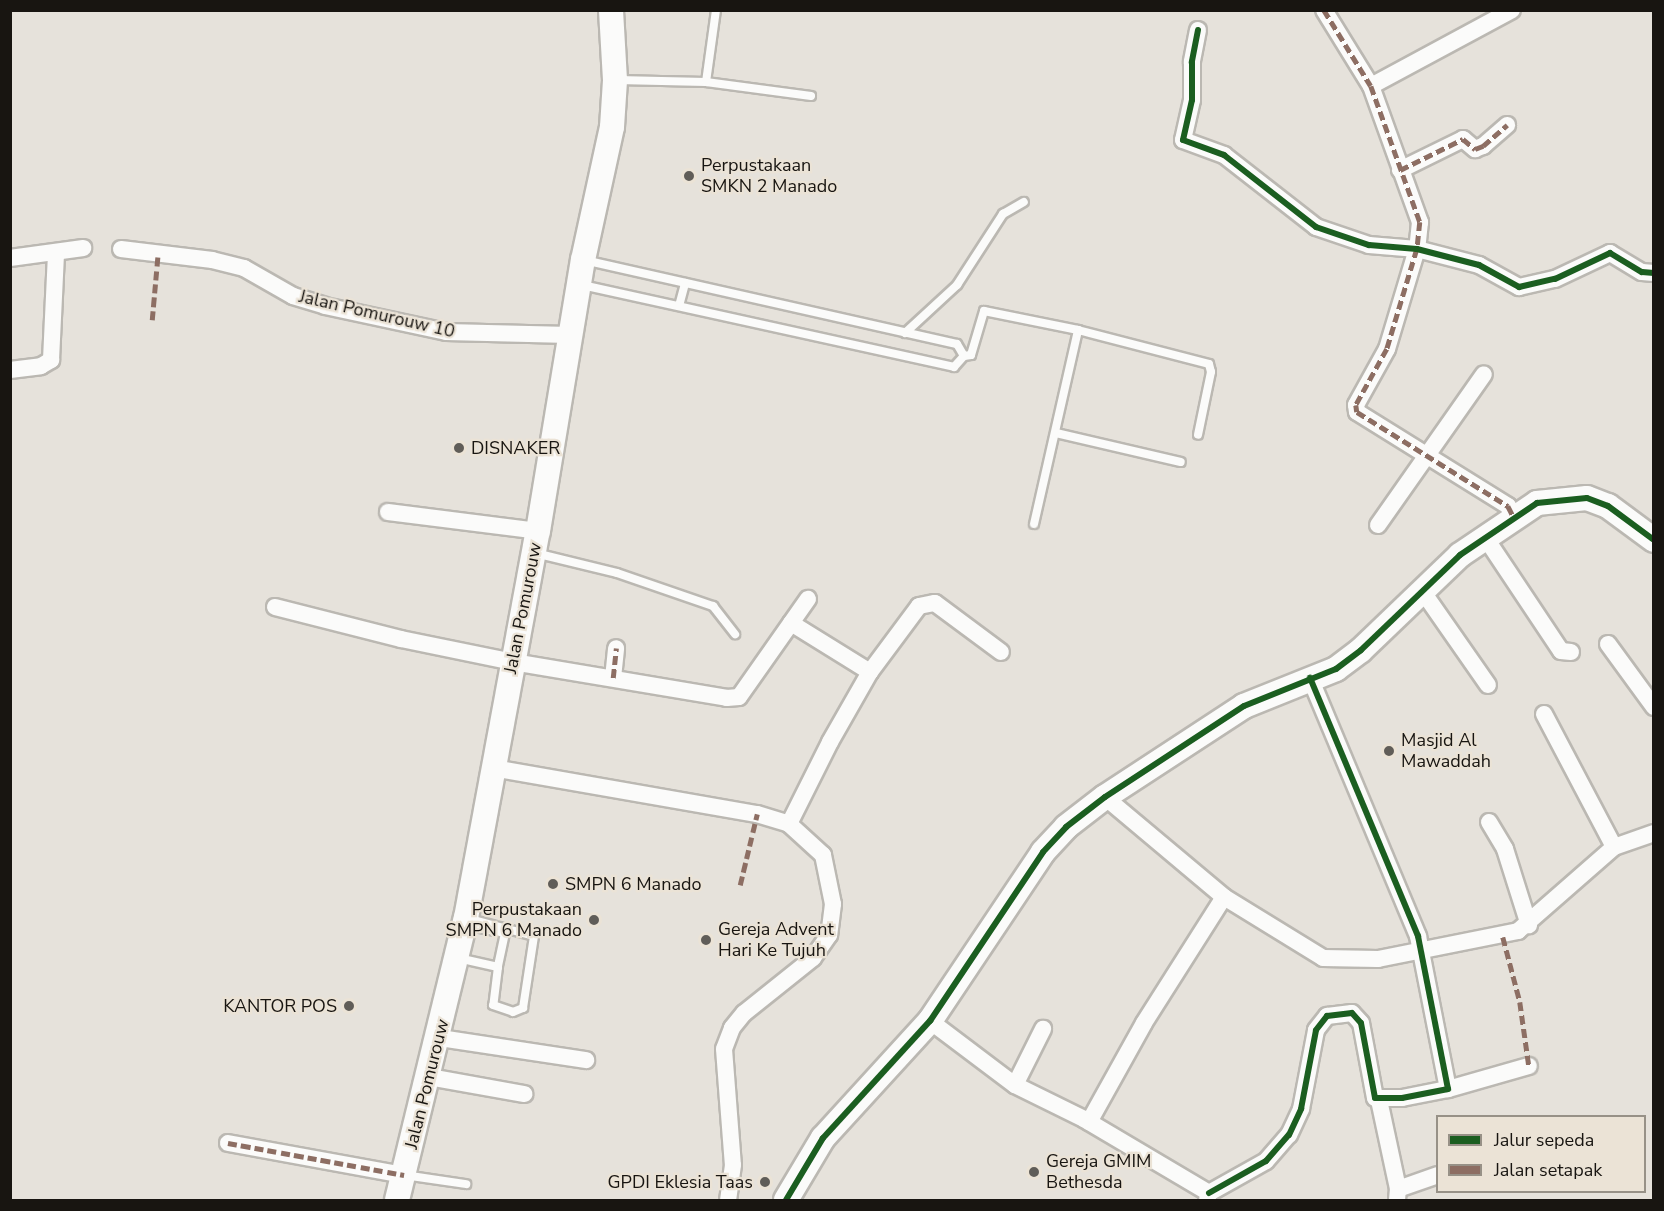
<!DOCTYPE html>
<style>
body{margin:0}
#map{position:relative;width:1664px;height:1211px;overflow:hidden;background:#e6e2db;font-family:"Nunito Sans",sans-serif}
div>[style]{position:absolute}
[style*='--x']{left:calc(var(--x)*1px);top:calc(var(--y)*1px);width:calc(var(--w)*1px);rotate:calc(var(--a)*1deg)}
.roads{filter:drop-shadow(2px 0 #bbb8b2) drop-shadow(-2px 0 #bbb8b2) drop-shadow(0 2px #bbb8b2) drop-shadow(0 -2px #bbb8b2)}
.lane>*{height:8px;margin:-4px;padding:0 4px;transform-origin:4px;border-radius:4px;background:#fbfbfa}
.street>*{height:16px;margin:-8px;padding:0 8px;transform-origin:8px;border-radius:8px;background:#fbfbfa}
.secondary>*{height:24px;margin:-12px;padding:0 12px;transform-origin:12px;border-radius:12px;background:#fbfbfa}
.quiet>*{height:4.5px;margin-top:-2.25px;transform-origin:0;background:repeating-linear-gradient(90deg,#8d6e63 0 9px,transparent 0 13.5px)}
.cycleway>*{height:6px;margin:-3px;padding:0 3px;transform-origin:3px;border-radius:3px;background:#1b5e20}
.dots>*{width:16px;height:16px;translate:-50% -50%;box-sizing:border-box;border:3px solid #ebe3d6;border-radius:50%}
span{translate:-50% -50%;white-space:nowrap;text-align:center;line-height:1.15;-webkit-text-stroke:4.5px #ebe3d6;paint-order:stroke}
.poi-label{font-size:18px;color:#181511}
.left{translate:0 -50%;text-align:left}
.right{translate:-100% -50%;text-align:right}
.street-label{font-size:18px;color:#181511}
.frame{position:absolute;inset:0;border:12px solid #181511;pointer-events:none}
.legend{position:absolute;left:1436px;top:1115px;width:210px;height:78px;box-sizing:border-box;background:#ebe3d6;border:2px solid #979187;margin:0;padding:8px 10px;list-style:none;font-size:18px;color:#181511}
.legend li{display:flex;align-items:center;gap:12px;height:30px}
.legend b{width:30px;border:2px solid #979187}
</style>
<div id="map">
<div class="roads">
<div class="lane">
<i style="--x:617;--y:80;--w:89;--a:1.3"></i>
<i style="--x:706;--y:82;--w:106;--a:7.6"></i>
<i style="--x:706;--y:82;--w:73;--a:-82.1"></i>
<i style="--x:584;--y:260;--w:382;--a:12.7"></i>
<i style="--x:957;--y:344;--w:14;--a:60"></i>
<i style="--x:582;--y:285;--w:381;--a:12.4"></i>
<i style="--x:954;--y:367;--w:15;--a:-48"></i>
<i style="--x:964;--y:356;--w:7;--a:-8"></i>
<i style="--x:971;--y:355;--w:46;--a:-73.5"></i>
<i style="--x:984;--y:311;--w:96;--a:11.4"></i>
<i style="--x:1078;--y:330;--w:135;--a:14.5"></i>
<i style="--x:1209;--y:364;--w:8;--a:76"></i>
<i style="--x:1211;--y:372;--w:64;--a:101.7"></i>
<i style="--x:679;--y:306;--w:24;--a:-75"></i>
<i style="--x:905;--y:333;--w:71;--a:-42.7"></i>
<i style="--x:957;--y:285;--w:85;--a:-57.1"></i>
<i style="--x:1003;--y:214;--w:24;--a:-30"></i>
<i style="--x:1056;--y:433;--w:128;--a:13.1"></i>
<i style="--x:1034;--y:524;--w:199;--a:-77.2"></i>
<i style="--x:535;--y:553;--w:84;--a:13.7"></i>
<i style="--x:617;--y:573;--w:102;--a:19"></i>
<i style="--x:713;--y:606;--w:36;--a:52"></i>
<i style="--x:465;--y:925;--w:41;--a:11.3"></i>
<i style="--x:505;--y:933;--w:35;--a:102"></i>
<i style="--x:458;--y:958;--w:41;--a:12.7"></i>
<i style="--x:498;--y:967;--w:38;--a:97"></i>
<i style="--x:493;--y:1005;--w:21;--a:19"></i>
<i style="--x:513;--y:1012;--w:11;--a:-22"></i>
<i style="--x:523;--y:1008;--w:73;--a:-81.3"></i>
<i style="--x:534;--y:936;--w:70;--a:-165.2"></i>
<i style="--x:404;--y:1175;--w:63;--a:8.3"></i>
</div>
<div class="street">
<i style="--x:1324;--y:10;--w:89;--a:58.3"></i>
<i style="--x:1371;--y:86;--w:145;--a:70.2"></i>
<i style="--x:1420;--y:222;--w:27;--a:96"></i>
<i style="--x:1417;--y:249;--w:104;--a:106.7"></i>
<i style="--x:1387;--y:349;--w:64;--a:119"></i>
<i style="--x:1356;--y:405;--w:7;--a:82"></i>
<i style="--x:1357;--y:412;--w:178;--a:31.9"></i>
<i style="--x:1508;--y:506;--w:11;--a:63"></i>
<i style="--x:1198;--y:30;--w:33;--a:101"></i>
<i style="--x:1192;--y:62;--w:38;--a:90"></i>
<i style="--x:1192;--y:100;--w:41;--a:102.7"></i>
<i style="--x:1183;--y:140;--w:44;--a:20.1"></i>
<i style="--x:1224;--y:155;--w:117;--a:38"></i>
<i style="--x:1316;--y:227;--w:56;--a:18.8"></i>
<i style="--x:1369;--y:245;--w:48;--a:4.8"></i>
<i style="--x:1417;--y:249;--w:64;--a:14.5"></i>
<i style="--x:1479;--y:265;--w:46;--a:28.8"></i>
<i style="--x:1519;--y:287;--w:37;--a:-13"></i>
<i style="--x:1555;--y:279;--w:61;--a:-25.3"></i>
<i style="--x:1610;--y:253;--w:37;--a:31"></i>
<i style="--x:1642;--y:272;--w:12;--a:5"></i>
<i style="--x:1371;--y:86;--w:160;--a:-28.3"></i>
<i style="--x:1400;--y:170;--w:70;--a:-26.2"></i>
<i style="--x:1463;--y:139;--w:16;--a:40"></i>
<i style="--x:1475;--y:149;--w:9;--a:-21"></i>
<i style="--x:1483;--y:146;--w:32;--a:-41"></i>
<i style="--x:121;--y:249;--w:92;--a:6.9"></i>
<i style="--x:212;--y:260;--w:33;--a:14"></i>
<i style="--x:244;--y:268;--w:56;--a:29.7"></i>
<i style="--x:293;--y:296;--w:34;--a:17"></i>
<i style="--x:325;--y:306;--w:124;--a:12.1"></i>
<i style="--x:446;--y:332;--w:124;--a:1.4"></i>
<i style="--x:10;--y:258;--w:74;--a:-7.8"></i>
<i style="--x:10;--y:370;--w:31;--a:-7"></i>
<i style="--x:41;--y:366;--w:12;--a:-31"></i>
<i style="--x:51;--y:360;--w:108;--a:-87.3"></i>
<i style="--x:388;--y:512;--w:151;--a:7.2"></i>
<i style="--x:1378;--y:525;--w:184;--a:-54.9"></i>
<i style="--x:1485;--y:537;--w:137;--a:56.3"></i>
<i style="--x:1561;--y:651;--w:10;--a:6"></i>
<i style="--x:1421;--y:589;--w:117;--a:55.1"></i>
<i style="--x:275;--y:607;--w:130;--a:14.3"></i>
<i style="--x:401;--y:639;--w:114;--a:11.6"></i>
<i style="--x:513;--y:662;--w:217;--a:9.5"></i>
<i style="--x:727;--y:698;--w:12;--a:-5"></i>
<i style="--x:739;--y:697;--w:120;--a:-54.9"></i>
<i style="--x:791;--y:623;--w:93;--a:31.8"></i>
<i style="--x:1608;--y:644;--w:78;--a:53.9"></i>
<i style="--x:613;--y:678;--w:30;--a:-84"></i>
<i style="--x:1544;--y:714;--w:150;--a:62.2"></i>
<i style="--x:493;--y:768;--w:268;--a:9.9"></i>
<i style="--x:757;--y:814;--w:34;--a:17"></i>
<i style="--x:789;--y:824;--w:46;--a:42.4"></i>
<i style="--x:823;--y:855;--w:50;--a:78.5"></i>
<i style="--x:833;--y:904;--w:31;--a:97"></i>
<i style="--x:829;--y:935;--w:28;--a:125"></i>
<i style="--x:813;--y:958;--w:88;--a:141.4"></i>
<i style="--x:744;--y:1013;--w:19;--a:129"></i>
<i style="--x:732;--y:1028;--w:22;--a:111"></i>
<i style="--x:724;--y:1049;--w:116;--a:85.6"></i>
<i style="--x:733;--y:1165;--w:35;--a:98"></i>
<i style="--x:1489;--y:822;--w:31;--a:59"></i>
<i style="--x:1505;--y:849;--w:80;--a:72.5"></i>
<i style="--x:789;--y:824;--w:92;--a:-63.4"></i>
<i style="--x:830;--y:742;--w:81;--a:-60.3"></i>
<i style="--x:870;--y:672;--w:82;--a:-53.4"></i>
<i style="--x:919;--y:606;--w:16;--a:-11"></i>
<i style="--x:935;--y:603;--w:82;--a:36.6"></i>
<i style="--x:1224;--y:897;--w:116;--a:31.6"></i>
<i style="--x:1323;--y:958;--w:55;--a:1"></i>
<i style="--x:1378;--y:959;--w:143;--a:-11.3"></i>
<i style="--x:1518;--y:931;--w:128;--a:-41.2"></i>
<i style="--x:1614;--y:847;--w:42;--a:-19.3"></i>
<i style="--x:930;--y:1021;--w:106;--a:37"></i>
<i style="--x:1015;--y:1085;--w:77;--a:26.2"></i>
<i style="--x:1084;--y:1119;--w:145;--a:30.6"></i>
<i style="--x:1209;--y:1193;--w:7;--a:106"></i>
<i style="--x:440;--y:1038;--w:148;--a:8.6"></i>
<i style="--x:429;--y:1077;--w:97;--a:10.1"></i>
<i style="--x:1015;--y:1085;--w:63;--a:-63.4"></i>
<i style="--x:1448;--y:1089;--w:84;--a:-15.9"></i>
<i style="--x:1379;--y:1100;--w:91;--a:77.9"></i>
<i style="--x:1089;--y:1122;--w:113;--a:-60.9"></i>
<i style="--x:1144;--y:1023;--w:149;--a:-57.6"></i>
<i style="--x:1224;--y:897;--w:155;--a:-140"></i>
<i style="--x:228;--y:1143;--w:179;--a:10.3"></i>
<i style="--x:1209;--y:1193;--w:65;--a:-29.3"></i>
<i style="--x:1266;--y:1161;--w:35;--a:-49"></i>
<i style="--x:1289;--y:1135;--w:29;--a:-65"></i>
<i style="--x:1301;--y:1109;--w:80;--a:-79.2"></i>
<i style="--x:1316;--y:1030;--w:18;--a:-52"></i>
<i style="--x:1327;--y:1016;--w:25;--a:-7"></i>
<i style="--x:1352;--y:1013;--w:13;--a:48"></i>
<i style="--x:1361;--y:1023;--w:76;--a:79.4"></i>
<i style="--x:1375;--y:1098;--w:27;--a:0"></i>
<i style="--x:1402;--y:1098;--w:47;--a:-11.1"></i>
<i style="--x:1448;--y:1089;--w:156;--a:-101.1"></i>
<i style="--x:1418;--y:936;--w:280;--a:-112.7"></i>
<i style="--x:1397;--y:1200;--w:11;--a:-85"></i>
<i style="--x:1398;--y:1189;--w:42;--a:-19.3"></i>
</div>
<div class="secondary">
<i style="--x:397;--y:1200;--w:290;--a:-76.3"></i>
<i style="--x:466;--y:918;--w:394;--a:-79.5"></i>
<i style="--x:538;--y:531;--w:275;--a:-80.6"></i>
<i style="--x:583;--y:260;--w:136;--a:-77.7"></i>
<i style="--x:612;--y:127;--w:47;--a:-86.3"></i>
<i style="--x:615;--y:80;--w:70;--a:-93.3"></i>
<i style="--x:786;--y:1200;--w:72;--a:-59.2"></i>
<i style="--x:823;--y:1138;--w:159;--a:-47.6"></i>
<i style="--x:930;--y:1021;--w:203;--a:-56.2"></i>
<i style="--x:1043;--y:852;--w:34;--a:-47"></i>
<i style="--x:1066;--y:827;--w:49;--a:-37.6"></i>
<i style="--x:1105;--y:797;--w:166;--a:-33.2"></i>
<i style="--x:1244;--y:706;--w:99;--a:-21.9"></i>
<i style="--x:1336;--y:669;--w:31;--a:-37"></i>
<i style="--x:1361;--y:650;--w:137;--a:-43.8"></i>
<i style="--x:1460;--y:555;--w:93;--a:-34"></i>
<i style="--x:1537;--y:503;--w:50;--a:-5.7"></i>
<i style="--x:1587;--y:498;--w:22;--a:21"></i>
<i style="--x:1608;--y:506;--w:57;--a:36.5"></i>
</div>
</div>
<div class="quiet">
<i style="--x:1324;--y:10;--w:89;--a:58.3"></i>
<i style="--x:1371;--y:86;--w:145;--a:70.2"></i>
<i style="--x:1420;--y:222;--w:27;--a:96"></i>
<i style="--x:1417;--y:249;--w:104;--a:106.7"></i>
<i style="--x:1387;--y:349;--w:64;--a:119"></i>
<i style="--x:1356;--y:405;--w:7;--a:82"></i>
<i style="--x:1357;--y:412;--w:178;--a:31.9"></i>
<i style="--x:1508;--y:506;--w:11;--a:63"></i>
<i style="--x:1400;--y:170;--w:70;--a:-26.2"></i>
<i style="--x:1463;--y:139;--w:16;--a:40"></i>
<i style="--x:1475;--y:149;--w:9;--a:-21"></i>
<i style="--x:1483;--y:146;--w:32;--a:-41"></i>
<i style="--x:152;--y:320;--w:67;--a:-84.9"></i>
<i style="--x:613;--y:678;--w:30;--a:-84"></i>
<i style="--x:740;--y:885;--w:73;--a:-76.5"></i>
<i style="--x:1503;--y:937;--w:67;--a:75.3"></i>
<i style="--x:1520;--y:1002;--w:65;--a:82"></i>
<i style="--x:228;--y:1143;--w:179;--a:10.3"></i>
</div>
<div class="cycleway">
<i style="--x:1198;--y:30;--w:33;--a:101"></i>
<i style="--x:1192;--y:62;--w:38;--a:90"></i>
<i style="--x:1192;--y:100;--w:41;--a:102.7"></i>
<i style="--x:1183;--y:140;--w:44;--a:20.1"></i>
<i style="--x:1224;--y:155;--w:117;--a:38"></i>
<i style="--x:1316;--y:227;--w:56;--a:18.8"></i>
<i style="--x:1369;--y:245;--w:48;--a:4.8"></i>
<i style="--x:1417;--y:249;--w:64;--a:14.5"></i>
<i style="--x:1479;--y:265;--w:46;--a:28.8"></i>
<i style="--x:1519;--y:287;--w:37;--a:-13"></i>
<i style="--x:1555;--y:279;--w:61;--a:-25.3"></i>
<i style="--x:1610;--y:253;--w:37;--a:31"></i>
<i style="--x:1642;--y:272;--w:12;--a:5"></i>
<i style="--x:1209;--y:1193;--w:65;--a:-29.3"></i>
<i style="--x:1266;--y:1161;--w:35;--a:-49"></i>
<i style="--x:1289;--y:1135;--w:29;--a:-65"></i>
<i style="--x:1301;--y:1109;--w:80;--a:-79.2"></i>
<i style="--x:1316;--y:1030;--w:18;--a:-52"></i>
<i style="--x:1327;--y:1016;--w:25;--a:-7"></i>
<i style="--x:1352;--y:1013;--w:13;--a:48"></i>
<i style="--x:1361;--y:1023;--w:76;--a:79.4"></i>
<i style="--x:1375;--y:1098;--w:27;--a:0"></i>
<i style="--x:1402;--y:1098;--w:47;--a:-11.1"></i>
<i style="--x:1448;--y:1089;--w:156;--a:-101.1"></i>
<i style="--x:1418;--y:936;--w:280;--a:-112.7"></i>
<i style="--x:786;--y:1200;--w:72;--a:-59.2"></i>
<i style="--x:823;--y:1138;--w:159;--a:-47.6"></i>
<i style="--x:930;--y:1021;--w:203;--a:-56.2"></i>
<i style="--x:1043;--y:852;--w:34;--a:-47"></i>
<i style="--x:1066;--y:827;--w:49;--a:-37.6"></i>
<i style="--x:1105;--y:797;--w:166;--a:-33.2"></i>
<i style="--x:1244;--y:706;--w:99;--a:-21.9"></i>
<i style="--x:1336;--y:669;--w:31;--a:-37"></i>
<i style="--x:1361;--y:650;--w:137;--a:-43.8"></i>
<i style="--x:1460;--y:555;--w:93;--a:-34"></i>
<i style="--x:1537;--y:503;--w:50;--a:-5.7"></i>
<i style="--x:1587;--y:498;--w:22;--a:21"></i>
<i style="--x:1608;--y:506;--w:57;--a:36.5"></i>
</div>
<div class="dots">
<i style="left:689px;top:176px;background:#605d58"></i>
<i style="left:459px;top:448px;background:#605d58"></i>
<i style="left:1389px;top:751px;background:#605d58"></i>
<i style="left:553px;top:884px;background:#605d58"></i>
<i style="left:594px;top:920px;background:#605d58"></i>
<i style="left:706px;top:940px;background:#605d58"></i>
<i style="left:349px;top:1006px;background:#605d58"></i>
<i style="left:1034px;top:1172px;background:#605d58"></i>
<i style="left:765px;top:1182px;background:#605d58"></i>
</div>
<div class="poi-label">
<span class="left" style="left:701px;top:176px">Perpustakaan<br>SMKN 2 Manado</span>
<span class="left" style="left:471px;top:448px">DISNAKER</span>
<span class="left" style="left:1401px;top:751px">Masjid Al<br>Mawaddah</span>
<span class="left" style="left:565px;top:884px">SMPN 6 Manado</span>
<span class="right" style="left:582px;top:920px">Perpustakaan<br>SMPN 6 Manado</span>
<span class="left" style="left:718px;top:940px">Gereja Advent<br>Hari Ke Tujuh</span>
<span class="right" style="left:337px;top:1006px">KANTOR POS</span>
<span class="left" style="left:1046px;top:1172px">Gereja GMIM<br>Bethesda</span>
<span class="right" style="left:753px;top:1182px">GPDI Eklesia Taas</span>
</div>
<div class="street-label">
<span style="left:377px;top:314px;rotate:13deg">Jalan Pomurouw 10</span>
<span style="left:523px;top:608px;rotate:-79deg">Jalan Pomurouw</span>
<span style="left:427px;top:1084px;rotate:-76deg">Jalan Pomurouw</span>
</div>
<div class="frame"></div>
<ul class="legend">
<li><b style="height:8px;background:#1b5e20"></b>Jalur sepeda</li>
<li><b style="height:8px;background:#8d6e63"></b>Jalan setapak</li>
</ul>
</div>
